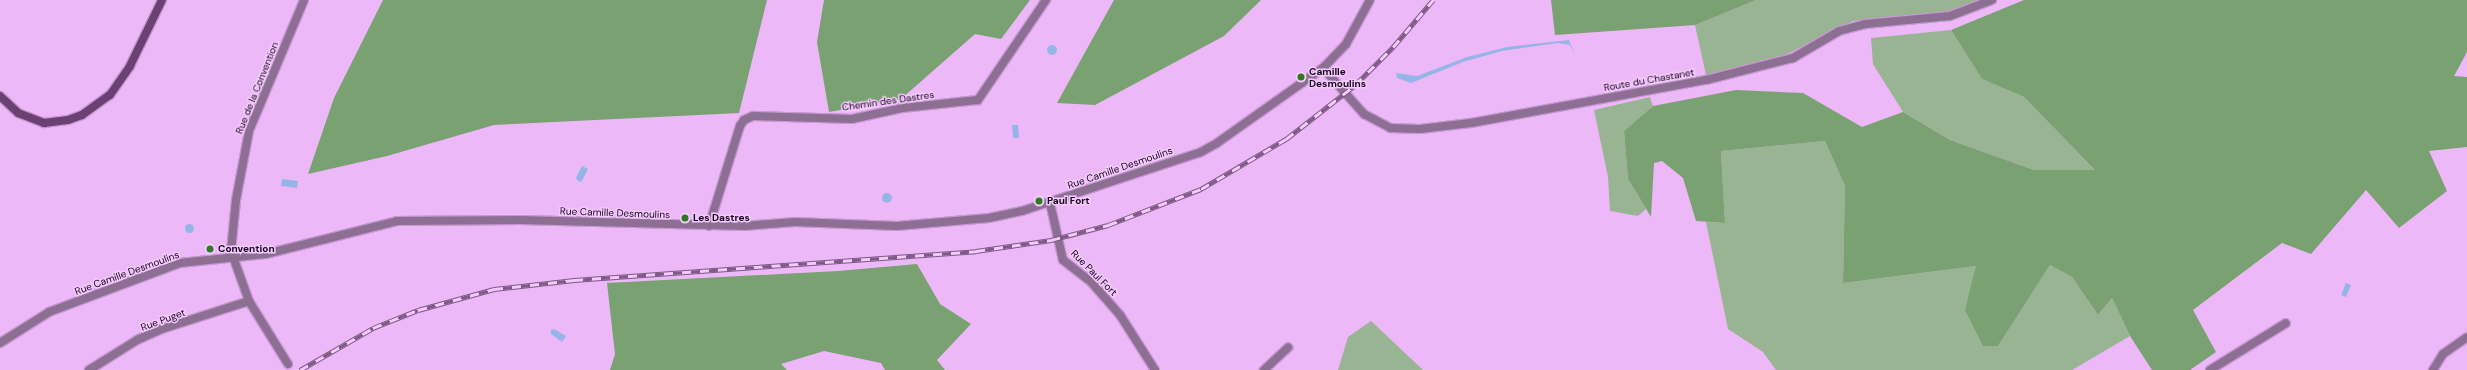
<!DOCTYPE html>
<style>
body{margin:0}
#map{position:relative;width:2467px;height:370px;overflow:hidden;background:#edb8f8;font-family:"DM Sans",sans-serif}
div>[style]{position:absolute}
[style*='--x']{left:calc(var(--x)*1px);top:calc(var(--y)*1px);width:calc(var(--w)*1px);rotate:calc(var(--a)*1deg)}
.green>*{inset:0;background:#98b492}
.forest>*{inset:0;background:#7aa172}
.water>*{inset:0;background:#96b5e7}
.round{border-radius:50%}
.roads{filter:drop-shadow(1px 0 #c698d0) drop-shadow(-1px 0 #c698d0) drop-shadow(0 1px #c698d0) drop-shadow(0 -1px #c698d0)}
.minor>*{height:8px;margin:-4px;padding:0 4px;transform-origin:4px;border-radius:4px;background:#8c6f92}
.secondary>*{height:8px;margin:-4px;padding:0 4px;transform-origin:4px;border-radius:4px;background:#6b4174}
.rail>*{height:4.5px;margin-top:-2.25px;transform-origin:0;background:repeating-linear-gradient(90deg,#f4cafe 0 9px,#7e5b85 0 18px);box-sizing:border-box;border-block:1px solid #7e5b85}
.dots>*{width:11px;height:11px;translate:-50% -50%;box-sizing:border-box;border:2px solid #f4cafe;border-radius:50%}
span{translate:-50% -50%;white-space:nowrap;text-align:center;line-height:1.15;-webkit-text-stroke:3px #f4cafe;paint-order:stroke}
.poi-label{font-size:10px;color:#17051b;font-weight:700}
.left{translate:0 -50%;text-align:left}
.street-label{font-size:10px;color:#17051b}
</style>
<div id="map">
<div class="green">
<i style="clip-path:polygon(1756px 0,1985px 0,1941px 14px,1853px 21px,1785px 55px,1706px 75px,1695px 25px)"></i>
<i style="clip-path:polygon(1951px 30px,1982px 79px,2024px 97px,2095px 170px,2034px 170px,1950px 140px,1903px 112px,1873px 64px,1871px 38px)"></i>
<i style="clip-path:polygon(1650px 97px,1653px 106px,1624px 131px,1628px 179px,1646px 209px,1638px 216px,1610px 211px,1608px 177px,1594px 110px)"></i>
<i style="clip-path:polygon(1825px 141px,1845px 186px,1843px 283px,1976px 266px,1998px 346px,2050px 265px,2072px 277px,2098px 315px,2112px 298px,2130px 336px,2072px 370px,1776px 370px,1763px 352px,1728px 329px,1706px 222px,1725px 223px,1721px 151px)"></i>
<i style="clip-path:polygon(1371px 321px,1423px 370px,1338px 370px,1348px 337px)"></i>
</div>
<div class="forest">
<i style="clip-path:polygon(383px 0,767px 0,739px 113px,494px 125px,387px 156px,308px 174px,334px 98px)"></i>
<i style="clip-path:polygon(824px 0,1030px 0,1001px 39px,975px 34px,901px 99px,829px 112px,817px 42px)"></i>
<i style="clip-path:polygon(1114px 0,1261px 0,1224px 36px,1095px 105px,1057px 103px)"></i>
<i style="clip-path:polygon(1551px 0,1756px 0,1695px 25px,1555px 35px)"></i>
<i style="clip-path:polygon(2024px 0,2467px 0,2467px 52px,2454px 76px,2467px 77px,2467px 147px,2429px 151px,2447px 191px,2399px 228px,2366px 190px,2311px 254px,2282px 243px,2193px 310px,2216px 352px,2190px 370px,2152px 370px,2130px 336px,2112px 298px,2098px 315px,2072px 277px,2050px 265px,1998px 346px,1983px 346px,1965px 310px,1976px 266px,1843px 283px,1845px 186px,1825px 141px,1721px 151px,1725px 223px,1696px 221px,1683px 178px,1662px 161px,1654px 163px,1651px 217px,1628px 179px,1624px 131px,1653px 106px,1736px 90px,1803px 93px,1862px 127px,1903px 112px,1950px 140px,2034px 170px,2095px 170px,2024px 97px,1982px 79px,1951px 30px)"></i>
<i style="clip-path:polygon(917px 264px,940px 304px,971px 324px,937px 360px,945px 370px,885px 370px,881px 363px,824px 351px,781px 364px,787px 370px,610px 370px,615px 354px,607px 283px,838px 271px)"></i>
</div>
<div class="water">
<i style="clip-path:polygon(1569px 40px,1576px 58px,1570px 45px,1558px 43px,1502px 51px,1463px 62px,1411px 83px,1397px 78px,1396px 73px,1417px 76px,1467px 57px,1507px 47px)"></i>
<i class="round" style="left:1047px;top:45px;width:10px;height:10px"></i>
<i style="clip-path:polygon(1012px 125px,1018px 125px,1019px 138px,1013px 138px)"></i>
<i style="clip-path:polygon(582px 166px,588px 169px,582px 181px,579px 182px,576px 178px)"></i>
<i style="clip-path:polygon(282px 179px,298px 181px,297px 188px,281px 186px)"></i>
<i class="round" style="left:882px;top:193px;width:10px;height:10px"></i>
<i class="round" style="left:184.5px;top:223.5px;width:9px;height:9px"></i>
<i style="clip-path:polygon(2346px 283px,2351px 285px,2346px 297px,2341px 295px)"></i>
<i style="clip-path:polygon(554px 329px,566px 336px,562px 342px,551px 334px,551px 330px)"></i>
</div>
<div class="roads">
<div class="minor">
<i style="--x:1323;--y:68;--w:62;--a:48.3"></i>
<i style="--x:1364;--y:114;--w:30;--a:28"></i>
<i style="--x:1390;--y:128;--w:30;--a:2"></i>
<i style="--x:1420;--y:129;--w:51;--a:-6.7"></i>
<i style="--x:1471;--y:123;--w:239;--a:-10.4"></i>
<i style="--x:1706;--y:80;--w:90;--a:-14.2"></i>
<i style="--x:1793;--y:58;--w:53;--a:-30.4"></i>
<i style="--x:1839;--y:31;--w:27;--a:-15"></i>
<i style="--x:1865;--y:24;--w:85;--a:-5.4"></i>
<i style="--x:1950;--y:16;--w:45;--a:-20.9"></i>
<i style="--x:1050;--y:203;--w:58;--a:77.2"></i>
<i style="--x:1063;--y:260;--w:37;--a:38"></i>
<i style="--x:1092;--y:283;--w:43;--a:48.8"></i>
<i style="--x:1120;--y:315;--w:65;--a:57.5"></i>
<i style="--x:709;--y:226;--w:105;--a:-72.8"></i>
<i style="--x:740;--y:126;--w:7;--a:-56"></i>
<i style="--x:744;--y:120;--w:10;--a:-24"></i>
<i style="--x:753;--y:116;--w:99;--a:1.7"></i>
<i style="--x:852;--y:119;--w:51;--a:-12.4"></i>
<i style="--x:902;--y:108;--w:76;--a:-6"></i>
<i style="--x:978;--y:100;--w:121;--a:-55.8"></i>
<i style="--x:0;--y:343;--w:58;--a:-32.3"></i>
<i style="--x:49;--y:312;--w:140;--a:-20.5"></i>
<i style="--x:180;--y:263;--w:86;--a:-6"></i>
<i style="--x:266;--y:254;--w:135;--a:-14.1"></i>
<i style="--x:397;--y:221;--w:123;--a:-0.5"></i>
<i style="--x:520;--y:220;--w:224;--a:1.5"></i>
<i style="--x:744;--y:226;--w:51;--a:-4.5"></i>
<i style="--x:795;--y:222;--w:102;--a:2.2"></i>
<i style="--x:897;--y:226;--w:92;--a:-5"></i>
<i style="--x:989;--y:218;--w:34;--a:-12"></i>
<i style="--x:1022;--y:211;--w:188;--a:-18.2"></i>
<i style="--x:1201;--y:152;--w:18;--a:-29"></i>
<i style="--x:1217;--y:143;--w:130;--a:-35.3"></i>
<i style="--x:1323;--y:68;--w:33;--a:-46"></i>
<i style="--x:1346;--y:44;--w:50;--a:-61.4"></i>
<i style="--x:288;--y:364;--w:74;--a:-121.8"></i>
<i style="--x:249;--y:301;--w:53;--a:-109.8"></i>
<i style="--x:231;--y:251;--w:51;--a:-84.4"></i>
<i style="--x:236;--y:200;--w:70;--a:-79.3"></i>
<i style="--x:249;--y:131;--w:142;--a:-67.2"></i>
<i style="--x:89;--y:370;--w:57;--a:-32"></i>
<i style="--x:137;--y:340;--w:27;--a:-24"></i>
<i style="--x:162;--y:329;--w:91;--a:-17.8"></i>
<i style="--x:1264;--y:370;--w:33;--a:-43"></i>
<i style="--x:2210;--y:370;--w:89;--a:-31.7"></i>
<i style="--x:2433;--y:370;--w:19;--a:-58"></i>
<i style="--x:2443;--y:354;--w:29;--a:-35"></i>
</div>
<div class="secondary">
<i style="--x:0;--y:96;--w:25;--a:43"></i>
<i style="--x:18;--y:113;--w:28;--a:21"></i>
<i style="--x:44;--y:123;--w:24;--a:-7"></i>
<i style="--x:68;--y:120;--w:15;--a:-20"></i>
<i style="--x:82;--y:115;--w:34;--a:-36"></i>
<i style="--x:110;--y:95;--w:35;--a:-55"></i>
<i style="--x:130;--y:66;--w:73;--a:-64.1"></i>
</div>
</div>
<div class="rail">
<i style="--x:300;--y:370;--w:84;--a:-29.9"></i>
<i style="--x:373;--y:328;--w:48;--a:-21.8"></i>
<i style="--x:418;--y:310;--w:79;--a:-15.4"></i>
<i style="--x:494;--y:289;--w:81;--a:-6.4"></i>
<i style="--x:574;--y:280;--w:403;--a:-4.1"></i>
<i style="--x:976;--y:251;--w:76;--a:-8.3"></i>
<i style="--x:1051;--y:240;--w:59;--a:-14.7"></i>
<i style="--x:1108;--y:225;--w:100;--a:-21.2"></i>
<i style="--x:1201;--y:189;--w:99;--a:-30.5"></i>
<i style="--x:1286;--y:139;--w:88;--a:-38"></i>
<i style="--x:1355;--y:85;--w:54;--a:-45"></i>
<i style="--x:1393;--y:47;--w:62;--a:-49.6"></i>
</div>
<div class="dots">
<i style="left:1301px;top:77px;background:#2f791e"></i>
<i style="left:1039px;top:201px;background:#2f791e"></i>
<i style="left:685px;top:218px;background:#2f791e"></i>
<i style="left:210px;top:249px;background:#2f791e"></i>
</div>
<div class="poi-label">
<span class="left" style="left:1309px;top:77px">Camille<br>Desmoulins</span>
<span class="left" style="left:1047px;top:201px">Paul Fort</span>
<span class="left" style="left:693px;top:218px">Les Dastres</span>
<span class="left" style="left:218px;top:249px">Convention</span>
</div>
<div class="street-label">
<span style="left:1649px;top:80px;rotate:-10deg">Route du Chastanet</span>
<span style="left:257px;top:88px;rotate:-68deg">Rue de la Convention</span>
<span style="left:888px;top:101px;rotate:-8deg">Chemin des Dastres</span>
<span style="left:1120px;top:168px;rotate:-19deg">Rue Camille Desmoulins</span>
<span style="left:615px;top:213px;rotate:2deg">Rue Camille Desmoulins</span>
<span style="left:127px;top:273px;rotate:-20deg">Rue Camille Desmoulins</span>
<span style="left:1094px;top:273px;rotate:45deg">Rue Paul Fort</span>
<span style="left:163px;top:320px;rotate:-20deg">Rue Puget</span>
</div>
</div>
